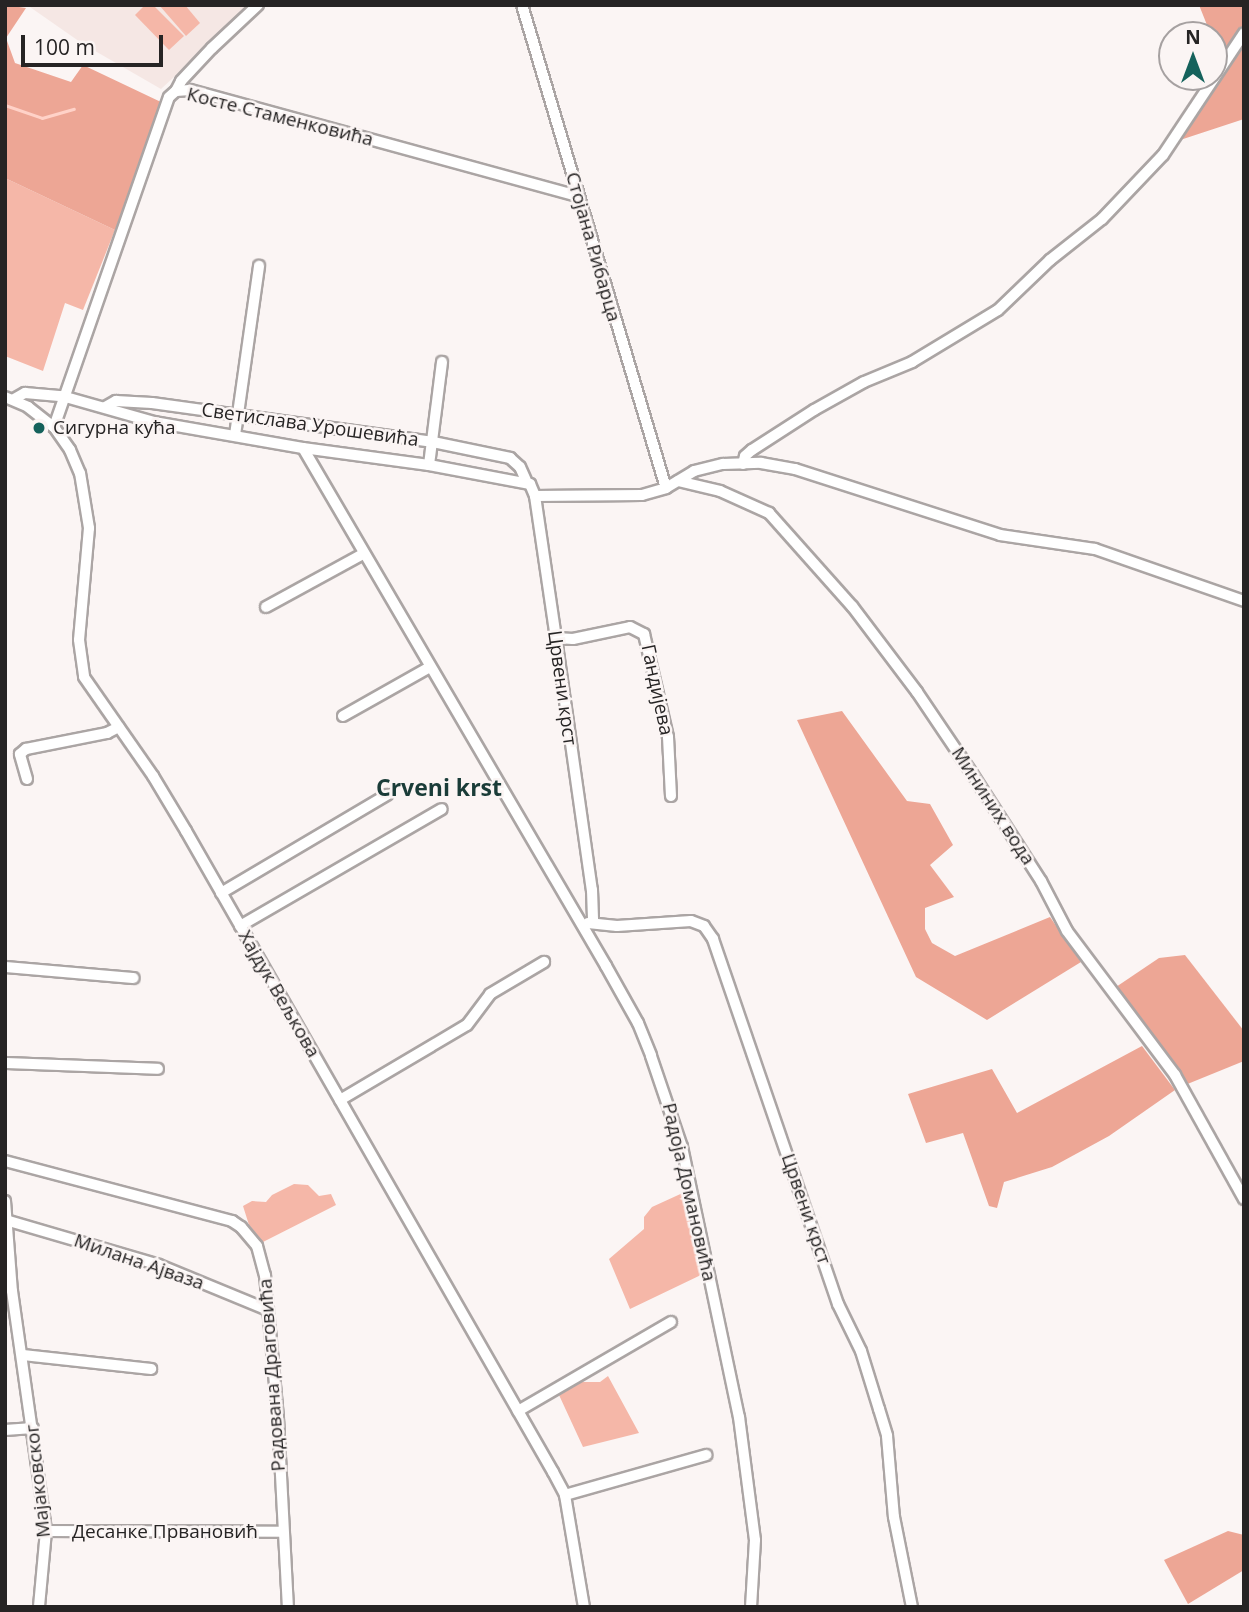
<!DOCTYPE html>
<meta charset="utf-8">
<style>
body{margin:0}
#map{position:relative;width:1249px;height:1612px;overflow:hidden;background:#fbf5f4;font-family:"Open Sans",sans-serif}
div>[style]{position:absolute}
[style*='--x']{left:calc(var(--x)*1px);top:calc(var(--y)*1px);width:calc(var(--w)*1px);rotate:calc(var(--a)*1deg)}
.built>*{inset:0;background:#f5e7e4}
.green>*{inset:0;background:#f5b7a8}
.forest>*{inset:0;background:#eda695}
.stream>*{height:2.5px;margin:-1.25px;padding:0 1.25px;transform-origin:1.25px;border-radius:1.25px;background:#ffd2c8}
.roads{filter:drop-shadow(2px 0 #aba5a4) drop-shadow(-2px 0 #aba5a4) drop-shadow(0 2px #aba5a4) drop-shadow(0 -2px #aba5a4)}
.minor>*{height:10px;margin:-5px;padding:0 5px;transform-origin:5px;border-radius:5px;background:#fff}
.dots>*{width:19px;height:19px;translate:-50% -50%;box-sizing:border-box;border:4px solid #fbf5f4;border-radius:50%}
span{translate:-50% -50%;white-space:nowrap;text-align:center;line-height:1.15;-webkit-text-stroke:5px #fbf5f4;paint-order:stroke}
.street-label{font-size:19px;color:#262424}
.poi-label{font-size:19px;color:#262424}
.left{translate:0 -50%;text-align:left}
.quarter-label{font-size:23px;color:#1a3c38;font-weight:700}
.frame{position:absolute;inset:0;border:7px solid #262424;pointer-events:none}
.north{position:absolute;left:1158px;top:21px;width:70px;height:70px;box-sizing:border-box;background:#fbf5f4;border:2px solid #a6a1a1;border-radius:50%;rotate:0deg;font-size:19px;font-weight:700;line-height:28px;text-align:center;color:#262424}
.north::after{content:'';display:block;margin:auto;width:24px;height:32px;background:#15625c;clip-path:polygon(50% 0,100% 100%,50% 72%,0 100%)}
.scale{position:absolute;left:21px;top:35px;width:142px;height:32px;box-sizing:border-box;border:4px solid #262424;border-top:0;padding-left:9px;font-size:21px;line-height:24px;white-space:nowrap;color:#262424;-webkit-text-stroke:5px #fbf5f4;paint-order:stroke}
</style>
<div id="map">
<div class="built">
<i style="clip-path:polygon(27px 5px,252px 5px,161px 89px,83px 44px)"></i>
</div>
<div class="green">
<i style="clip-path:polygon(145px 5px,153px 5px,184px 36px,169px 50px,135px 15px)"></i>
<i style="clip-path:polygon(159px 5px,185px 5px,200px 23px,186px 36px)"></i>
<i style="clip-path:polygon(5px 178px,115px 230px,83px 310px,65px 303px,43px 371px,5px 356px)"></i>
<i style="clip-path:polygon(294px 1184px,308px 1185px,319px 1196px,331px 1194px,336px 1205px,263px 1242px,249px 1225px,243px 1206px,252px 1201px,266px 1202px,272px 1195px)"></i>
<i style="clip-path:polygon(687px 1191px,703px 1274px,630px 1309px,609px 1259px,644px 1229px,644px 1217px,652px 1207px)"></i>
<i style="clip-path:polygon(608px 1376px,639px 1433px,583px 1447px,559px 1395px,581px 1382px,600px 1382px)"></i>
</div>
<div class="forest">
<i style="clip-path:polygon(5px 5px,26px 8px,6px 38px,15px 63px,71px 82px,83px 65px,163px 103px,115px 230px,5px 178px)"></i>
<i style="clip-path:polygon(1199px 5px,1244px 5px,1244px 119px,1171px 143px,1227px 58px,1217px 50px,1214px 35px,1211px 35px)"></i>
<i style="clip-path:polygon(842px 711px,907px 801px,930px 804px,953px 845px,930px 865px,954px 897px,925px 908px,925px 929px,932px 943px,955px 956px,1050px 917px,1081px 962px,987px 1020px,916px 977px,797px 720px)"></i>
<i style="clip-path:polygon(1185px 955px,1244px 1031px,1244px 1061px,1185px 1085px,1116px 987px,1159px 958px)"></i>
<i style="clip-path:polygon(1142px 1046px,1175px 1090px,1109px 1136px,1052px 1167px,1004px 1182px,997px 1208px,989px 1206px,963px 1133px,926px 1143px,908px 1094px,992px 1069px,1017px 1113px)"></i>
<i style="clip-path:polygon(1228px 1531px,1244px 1535px,1244px 1570px,1188px 1604px,1164px 1560px)"></i>
</div>
<div class="stream">
<i style="--x:5;--y:105;--w:39;--a:19"></i>
<i style="--x:42;--y:118;--w:33;--a:-16"></i>
</div>
<div class="roads">
<div class="minor">
<i style="--x:522;--y:5;--w:504;--a:73.4"></i>
<i style="--x:176;--y:91;--w:11;--a:-63"></i>
<i style="--x:181;--y:81;--w:45;--a:-46.8"></i>
<i style="--x:212;--y:48;--w:63;--a:-43.1"></i>
<i style="--x:5;--y:397;--w:25;--a:23"></i>
<i style="--x:28;--y:407;--w:33;--a:38"></i>
<i style="--x:54;--y:427;--w:28;--a:55"></i>
<i style="--x:70;--y:450;--w:25;--a:67"></i>
<i style="--x:80;--y:473;--w:56;--a:80.7"></i>
<i style="--x:89;--y:528;--w:112;--a:95.1"></i>
<i style="--x:79;--y:640;--w:37;--a:82"></i>
<i style="--x:84;--y:677;--w:121;--a:55.1"></i>
<i style="--x:153;--y:776;--w:64;--a:59"></i>
<i style="--x:186;--y:831;--w:739;--a:60.21"></i>
<i style="--x:553;--y:1472;--w:26;--a:62"></i>
<i style="--x:565;--y:1495;--w:114;--a:80.4"></i>
<i style="--x:14;--y:399;--w:13;--a:-29"></i>
<i style="--x:25;--y:393;--w:37;--a:5"></i>
<i style="--x:62;--y:396;--w:96;--a:15.8"></i>
<i style="--x:154;--y:422;--w:151;--a:9.9"></i>
<i style="--x:303;--y:448;--w:127;--a:7.7"></i>
<i style="--x:429;--y:465;--w:103;--a:10.7"></i>
<i style="--x:530;--y:484;--w:13;--a:67"></i>
<i style="--x:535;--y:496;--w:144;--a:81.6"></i>
<i style="--x:556;--y:638;--w:255;--a:81.9"></i>
<i style="--x:592;--y:890;--w:32;--a:88"></i>
<i style="--x:105;--y:407;--w:13;--a:-29"></i>
<i style="--x:116;--y:401;--w:36;--a:3"></i>
<i style="--x:152;--y:403;--w:284;--a:7.9"></i>
<i style="--x:433;--y:442;--w:79;--a:11.7"></i>
<i style="--x:510;--y:458;--w:13;--a:42"></i>
<i style="--x:520;--y:467;--w:17;--a:66"></i>
<i style="--x:54;--y:427;--w:349;--a:-70.8"></i>
<i style="--x:169;--y:97;--w:9;--a:-41"></i>
<i style="--x:176;--y:91;--w:14;--a:-4"></i>
<i style="--x:190;--y:90;--w:401;--a:15.3"></i>
<i style="--x:235;--y:435;--w:171;--a:-81.9"></i>
<i style="--x:303;--y:448;--w:600;--a:59.67"></i>
<i style="--x:606;--y:966;--w:65;--a:60.7"></i>
<i style="--x:638;--y:1023;--w:35;--a:68"></i>
<i style="--x:651;--y:1056;--w:96;--a:71.2"></i>
<i style="--x:682;--y:1147;--w:276;--a:78.1"></i>
<i style="--x:739;--y:1417;--w:124;--a:82.6"></i>
<i style="--x:755;--y:1540;--w:67;--a:93.4"></i>
<i style="--x:743;--y:464;--w:8;--a:-76"></i>
<i style="--x:745;--y:456;--w:9;--a:-41"></i>
<i style="--x:752;--y:450;--w:74;--a:-32.8"></i>
<i style="--x:814;--y:410;--w:57;--a:-29.2"></i>
<i style="--x:864;--y:382;--w:52;--a:-22.6"></i>
<i style="--x:912;--y:362;--w:100;--a:-31.2"></i>
<i style="--x:998;--y:310;--w:72;--a:-43.9"></i>
<i style="--x:1050;--y:260;--w:66;--a:-38.3"></i>
<i style="--x:1102;--y:219;--w:88;--a:-46.4"></i>
<i style="--x:1163;--y:155;--w:146;--a:-56.4"></i>
<i style="--x:429;--y:465;--w:104;--a:-82.8"></i>
<i style="--x:678;--y:481;--w:43;--a:13.4"></i>
<i style="--x:720;--y:491;--w:54;--a:24.2"></i>
<i style="--x:769;--y:513;--w:125;--a:48.3"></i>
<i style="--x:852;--y:606;--w:108;--a:52.9"></i>
<i style="--x:917;--y:692;--w:97;--a:56"></i>
<i style="--x:971;--y:772;--w:130;--a:57.3"></i>
<i style="--x:1041;--y:881;--w:56;--a:62.5"></i>
<i style="--x:1067;--y:931;--w:180;--a:53.1"></i>
<i style="--x:1175;--y:1075;--w:142;--a:60.9"></i>
<i style="--x:535;--y:496;--w:107;--a:-0.5"></i>
<i style="--x:642;--y:495;--w:25;--a:-16"></i>
<i style="--x:666;--y:488;--w:33;--a:-31"></i>
<i style="--x:694;--y:471;--w:30;--a:-14"></i>
<i style="--x:723;--y:464;--w:38;--a:-2"></i>
<i style="--x:761;--y:463;--w:35;--a:10"></i>
<i style="--x:795;--y:469;--w:215;--a:17.8"></i>
<i style="--x:1000;--y:535;--w:96;--a:8.4"></i>
<i style="--x:1095;--y:549;--w:158;--a:19.2"></i>
<i style="--x:266;--y:607;--w:111;--a:-28.7"></i>
<i style="--x:556;--y:638;--w:17;--a:3"></i>
<i style="--x:573;--y:639;--w:58;--a:-11.9"></i>
<i style="--x:630;--y:627;--w:16;--a:27"></i>
<i style="--x:644;--y:634;--w:106;--a:76.9"></i>
<i style="--x:668;--y:737;--w:59;--a:87.1"></i>
<i style="--x:343;--y:716;--w:100;--a:-29.4"></i>
<i style="--x:27;--y:779;--w:26;--a:-106"></i>
<i style="--x:20;--y:754;--w:8;--a:-40"></i>
<i style="--x:26;--y:749;--w:83;--a:-11.2"></i>
<i style="--x:107;--y:733;--w:13;--a:-27"></i>
<i style="--x:221;--y:893;--w:193;--a:-30.6"></i>
<i style="--x:588;--y:923;--w:29;--a:6"></i>
<i style="--x:617;--y:926;--w:74;--a:-3.9"></i>
<i style="--x:691;--y:921;--w:14;--a:21"></i>
<i style="--x:704;--y:926;--w:16;--a:55"></i>
<i style="--x:713;--y:939;--w:386;--a:71.1"></i>
<i style="--x:838;--y:1304;--w:52;--a:63.9"></i>
<i style="--x:861;--y:1351;--w:61;--a:72.8"></i>
<i style="--x:879;--y:1409;--w:28;--a:73"></i>
<i style="--x:887;--y:1436;--w:81;--a:85.1"></i>
<i style="--x:894;--y:1517;--w:92;--a:78.7"></i>
<i style="--x:240;--y:926;--w:233;--a:-30.1"></i>
<i style="--x:5;--y:967;--w:129;--a:4.9"></i>
<i style="--x:5;--y:1063;--w:153;--a:2.2"></i>
<i style="--x:340;--y:1100;--w:147;--a:-30.6"></i>
<i style="--x:467;--y:1025;--w:39;--a:-53"></i>
<i style="--x:490;--y:994;--w:63;--a:-30.7"></i>
<i style="--x:5;--y:1161;--w:235;--a:14.8"></i>
<i style="--x:232;--y:1221;--w:11;--a:34"></i>
<i style="--x:241;--y:1227;--w:25;--a:50"></i>
<i style="--x:257;--y:1246;--w:30;--a:75"></i>
<i style="--x:265;--y:1275;--w:144;--a:84.8"></i>
<i style="--x:278;--y:1418;--w:189;--a:87"></i>
<i style="--x:5;--y:1201;--w:90;--a:85.6"></i>
<i style="--x:12;--y:1291;--w:242;--a:81.9"></i>
<i style="--x:46;--y:1531;--w:76;--a:95.3"></i>
<i style="--x:9;--y:1221;--w:156;--a:16.3"></i>
<i style="--x:159;--y:1265;--w:116;--a:22.4"></i>
<i style="--x:23;--y:1355;--w:129;--a:6.2"></i>
<i style="--x:518;--y:1411;--w:177;--a:-30.2"></i>
<i style="--x:5;--y:1430;--w:28;--a:-4"></i>
<i style="--x:565;--y:1495;--w:147;--a:-15.8"></i>
<i style="--x:46;--y:1531;--w:237;--a:0.2"></i>
</div>
</div>
<div class="dots">
<i style="left:39px;top:428px;background:#15625c"></i>
</div>
<div class="street-label">
<span style="left:280px;top:117px;rotate:14deg">Косте Стаменковића</span>
<span style="left:593px;top:247px;rotate:74deg">Стојана Рибарца</span>
<span style="left:310px;top:425px;rotate:8deg">Светислава Урошевића</span>
<span style="left:562px;top:688px;rotate:82deg">Црвени крст</span>
<span style="left:657px;top:690px;rotate:78deg">Гандијева</span>
<span style="left:993px;top:806px;rotate:57deg">Мининих вода</span>
<span style="left:279px;top:994px;rotate:60deg">Хајдук Вељкова</span>
<span style="left:689px;top:1192px;rotate:77deg">Радоја Домановића</span>
<span style="left:806px;top:1209px;rotate:71deg">Црвени крст</span>
<span style="left:139px;top:1262px;rotate:19deg">Милана Ајваза</span>
<span style="left:272px;top:1375px;rotate:-94deg">Радована Драговића</span>
<span style="left:38px;top:1481px;rotate:-96deg">Мајаковског</span>
<span style="left:165px;top:1532px">Десанке Првановић</span>
</div>
<div class="poi-label">
<span class="left" style="left:53px;top:428px">Сигурна кућа</span>
</div>
<div class="quarter-label">
<span style="left:439px;top:787px">Crveni krst</span>
</div>
<div class="frame"></div>
<div class="north">N</div>
<div class="scale">100 m</div>
</div>
